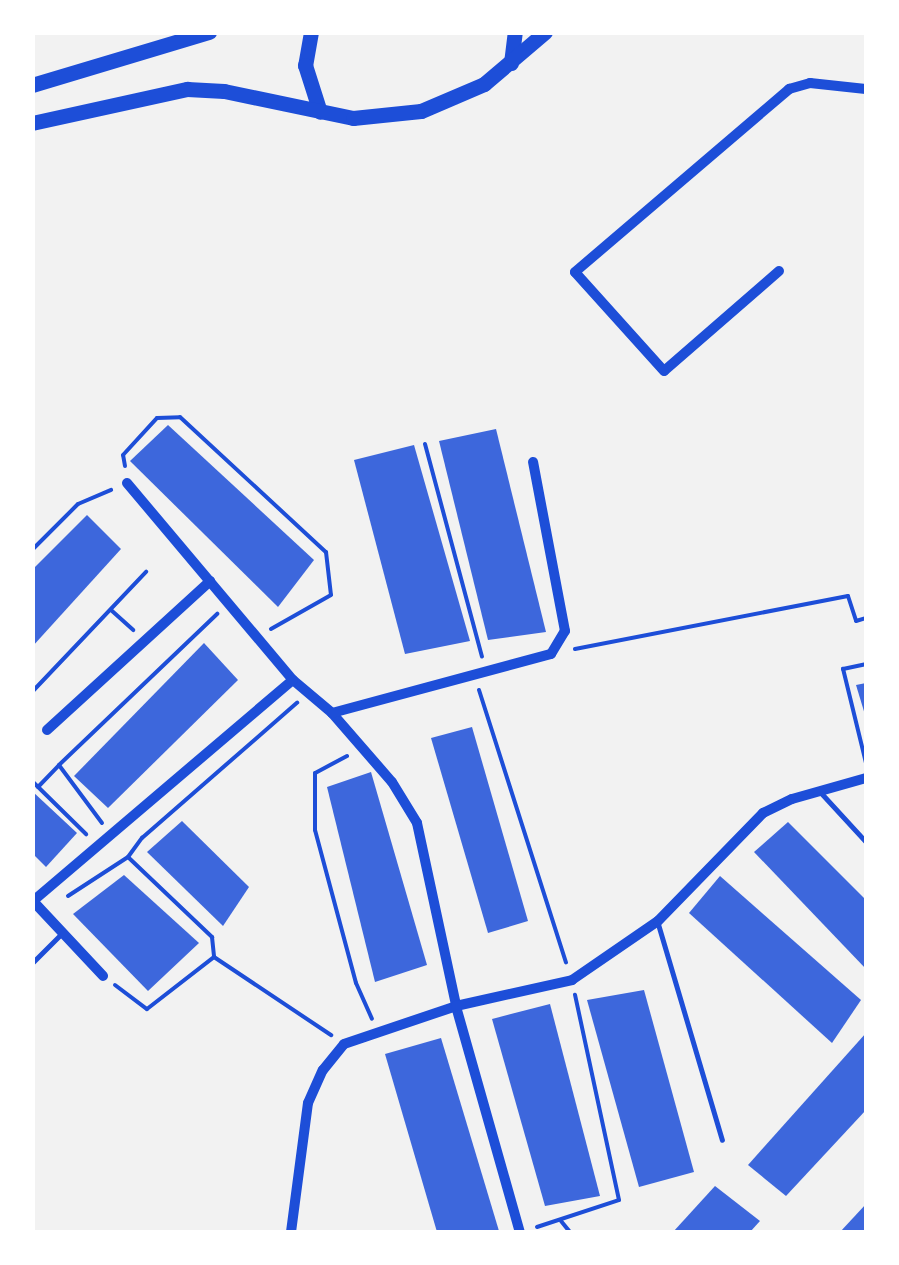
<!DOCTYPE html>
<style>
body{margin:0}
#map{position:relative;width:899px;height:1265px;overflow:hidden;background:#f2f2f2;font-family:Arial,sans-serif}
div>[style]{position:absolute}
[style*='--x']{left:calc(var(--x)*1px);top:calc(var(--y)*1px);width:calc(var(--w)*1px);rotate:calc(var(--a)*1deg)}
.building>*{inset:0;background:#3d67dc}
.path>*{height:4px;margin:-2px;padding:0 2px;transform-origin:2px;border-radius:2px;background:#1d4ed8}
.service>*{height:5px;margin:-2.5px;padding:0 2.5px;transform-origin:2.5px;border-radius:2.5px;background:#1d4ed8}
.minor>*{height:10px;margin:-5px;padding:0 5px;transform-origin:5px;border-radius:5px;background:#1d4ed8}
.primary>*{height:15px;margin:-7.5px;padding:0 7.5px;transform-origin:7.5px;border-radius:7.5px;background:#1d4ed8}
span{translate:-50% -50%;white-space:nowrap;text-align:center;line-height:1.15;-webkit-text-stroke:10px #fff;paint-order:stroke}
.frame{position:absolute;inset:0;border:35px solid #fff;pointer-events:none}
</style>
<div id="map">
<div class="building">
<i style="clip-path:polygon(168px 425px,314px 560px,278px 607px,130px 461px)"></i>
<i style="clip-path:polygon(496px 429px,546px 632px,488px 640px,439px 441px)"></i>
<i style="clip-path:polygon(414px 445px,470px 641px,405px 654px,354px 460px)"></i>
<i style="clip-path:polygon(87px 515px,121px 549px,32px 647px,32px 570px)"></i>
<i style="clip-path:polygon(204px 643px,238px 680px,108px 808px,74px 776px)"></i>
<i style="clip-path:polygon(866px 683px,866px 718px,856px 685px)"></i>
<i style="clip-path:polygon(472px 727px,528px 921px,488px 933px,431px 738px)"></i>
<i style="clip-path:polygon(371px 772px,427px 965px,375px 982px,327px 787px)"></i>
<i style="clip-path:polygon(32px 791px,77px 833px,46px 867px,32px 853px)"></i>
<i style="clip-path:polygon(182px 821px,249px 887px,223px 926px,147px 852px)"></i>
<i style="clip-path:polygon(788px 822px,866px 900px,866px 969px,754px 852px)"></i>
<i style="clip-path:polygon(124px 875px,199px 943px,148px 991px,73px 914px)"></i>
<i style="clip-path:polygon(720px 876px,861px 1000px,832px 1043px,689px 913px)"></i>
<i style="clip-path:polygon(644px 990px,694px 1172px,639px 1187px,587px 1000px)"></i>
<i style="clip-path:polygon(550px 1004px,600px 1196px,545px 1206px,492px 1019px)"></i>
<i style="clip-path:polygon(866px 1033px,866px 1110px,786px 1196px,748px 1165px)"></i>
<i style="clip-path:polygon(441px 1038px,499px 1231px,437px 1232px,385px 1054px)"></i>
<i style="clip-path:polygon(715px 1186px,760px 1221px,750px 1232px,673px 1232px)"></i>
<i style="clip-path:polygon(866px 1204px,866px 1232px,840px 1232px)"></i>
</div>
<div class="path">
<i style="--x:425;--y:444;--w:220;--a:75"></i>
<i style="--x:125;--y:466;--w:11;--a:-100"></i>
<i style="--x:123;--y:455;--w:50;--a:-47.4"></i>
<i style="--x:157;--y:418;--w:23;--a:-2"></i>
<i style="--x:180;--y:417;--w:199;--a:42.8"></i>
<i style="--x:326;--y:552;--w:43;--a:83.4"></i>
<i style="--x:331;--y:595;--w:69;--a:150.5"></i>
<i style="--x:32;--y:550;--w:65;--a:-45"></i>
<i style="--x:78;--y:504;--w:36;--a:-23"></i>
<i style="--x:111;--y:610;--w:30;--a:42"></i>
<i style="--x:575;--y:649;--w:278;--a:-11"></i>
<i style="--x:848;--y:596;--w:26;--a:72"></i>
<i style="--x:856;--y:621;--w:10;--a:-17"></i>
<i style="--x:479;--y:690;--w:286;--a:72.3"></i>
<i style="--x:32;--y:692;--w:166;--a:-46.5"></i>
<i style="--x:347;--y:756;--w:36;--a:152"></i>
<i style="--x:315;--y:773;--w:57;--a:90"></i>
<i style="--x:315;--y:830;--w:158;--a:75"></i>
<i style="--x:356;--y:983;--w:39;--a:66"></i>
<i style="--x:866;--y:763;--w:97;--a:-103.7"></i>
<i style="--x:843;--y:669;--w:24;--a:-12"></i>
<i style="--x:32;--y:781;--w:76;--a:44.5"></i>
<i style="--x:38;--y:787;--w:30;--a:-46"></i>
<i style="--x:102;--y:823;--w:72;--a:-126.6"></i>
<i style="--x:59;--y:765;--w:219;--a:-43.7"></i>
<i style="--x:129;--y:858;--w:115;--a:43.6"></i>
<i style="--x:212;--y:937;--w:20;--a:84"></i>
<i style="--x:68;--y:896;--w:72;--a:-33"></i>
<i style="--x:128;--y:857;--w:24;--a:-54"></i>
<i style="--x:142;--y:838;--w:206;--a:-41.1"></i>
<i style="--x:115;--y:985;--w:40;--a:37"></i>
<i style="--x:147;--y:1009;--w:85;--a:-37.8"></i>
<i style="--x:214;--y:957;--w:141;--a:33.7"></i>
<i style="--x:561;--y:1221;--w:14;--a:51"></i>
<i style="--x:537;--y:1227;--w:86;--a:-18.2"></i>
<i style="--x:619;--y:1200;--w:210;--a:-102.1"></i>
</div>
<div class="service">
<i style="--x:821;--y:793;--w:67;--a:47.4"></i>
<i style="--x:658;--y:924;--w:225;--a:73.5"></i>
<i style="--x:32;--y:963;--w:40;--a:-45"></i>
</div>
<div class="minor">
<i style="--x:779;--y:271;--w:152;--a:139"></i>
<i style="--x:664;--y:371;--w:133;--a:-132"></i>
<i style="--x:575;--y:272;--w:282;--a:-40.5"></i>
<i style="--x:789;--y:89;--w:22;--a:-16"></i>
<i style="--x:810;--y:83;--w:56;--a:6.1"></i>
<i style="--x:127;--y:483;--w:258;--a:49.9"></i>
<i style="--x:293;--y:680;--w:51;--a:40.2"></i>
<i style="--x:332;--y:713;--w:91;--a:49"></i>
<i style="--x:392;--y:782;--w:48;--a:58.6"></i>
<i style="--x:417;--y:823;--w:191;--a:77.9"></i>
<i style="--x:457;--y:1010;--w:231;--a:74.2"></i>
<i style="--x:332;--y:713;--w:227;--a:-15.1"></i>
<i style="--x:551;--y:654;--w:27;--a:-59"></i>
<i style="--x:565;--y:631;--w:172;--a:-100.7"></i>
<i style="--x:47;--y:730;--w:221;--a:-42.4"></i>
<i style="--x:32;--y:900;--w:104;--a:46.9"></i>
<i style="--x:33;--y:901;--w:341;--a:-40.4"></i>
<i style="--x:291;--y:1232;--w:130;--a:-82.5"></i>
<i style="--x:308;--y:1103;--w:36;--a:-66"></i>
<i style="--x:323;--y:1070;--w:33;--a:-51"></i>
<i style="--x:344;--y:1044;--w:118;--a:-18.7"></i>
<i style="--x:456;--y:1006;--w:119;--a:-12.6"></i>
<i style="--x:572;--y:980;--w:104;--a:-34.5"></i>
<i style="--x:658;--y:921;--w:151;--a:-45.8"></i>
<i style="--x:763;--y:813;--w:32;--a:-26"></i>
<i style="--x:792;--y:799;--w:77;--a:-15.8"></i>
</div>
<div class="primary">
<i style="--x:311;--y:32;--w:34;--a:100"></i>
<i style="--x:305;--y:65;--w:49;--a:72.3"></i>
<i style="--x:511;--y:63;--w:31;--a:-83"></i>
<i style="--x:32;--y:85;--w:185;--a:-16.7"></i>
<i style="--x:32;--y:123;--w:159;--a:-12.4"></i>
<i style="--x:187;--y:89;--w:37;--a:3"></i>
<i style="--x:224;--y:91;--w:132;--a:11.8"></i>
<i style="--x:353;--y:118;--w:68;--a:-5.9"></i>
<i style="--x:421;--y:111;--w:69;--a:-23.2"></i>
<i style="--x:484;--y:84;--w:80;--a:-40.4"></i>
</div>
<div class="frame"></div>
</div>
